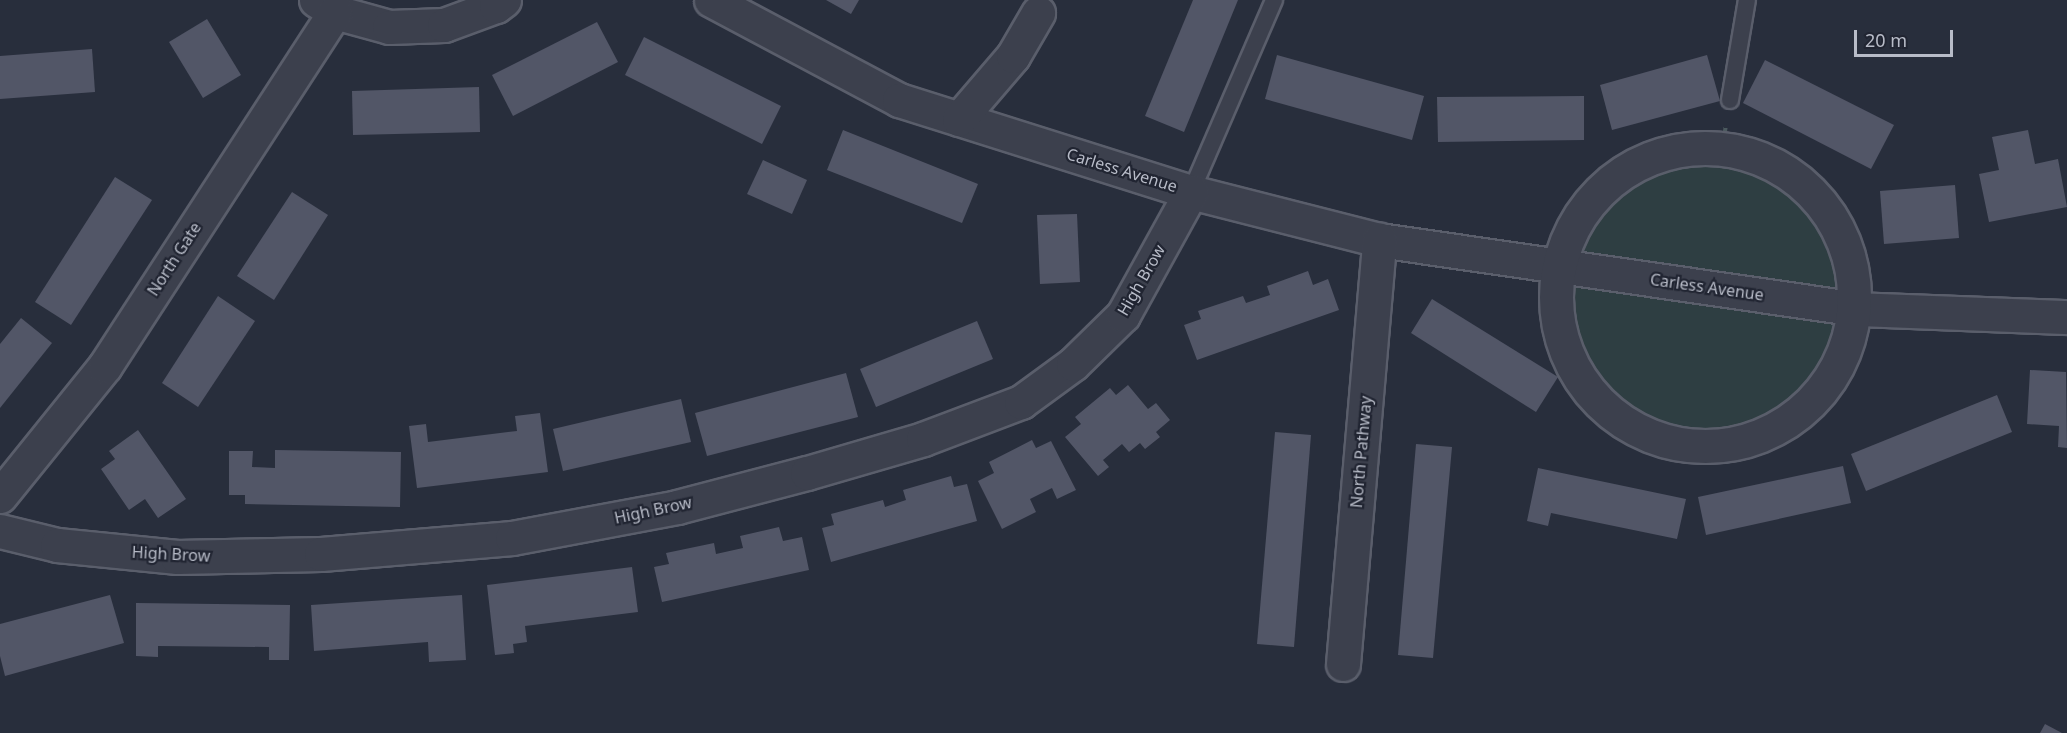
<!DOCTYPE html>
<style>
body{margin:0}
#map{position:relative;width:2067px;height:733px;overflow:hidden;background:#282e3c;font-family:"Noto Sans",sans-serif}
div>[style]{position:absolute}
[style*='--x']{left:calc(var(--x)*1px);top:calc(var(--y)*1px);width:calc(var(--w)*1px);rotate:calc(var(--a)*1deg)}
.green>*{inset:0;background:#2e3e42}
.building>*{inset:0;background:#525667}
.path>*{height:4px;margin-top:-2px;transform-origin:0;background:repeating-linear-gradient(90deg,#4c5a5f 0 4.5px,transparent 0 9px)}
.roads{filter:drop-shadow(2px 0 #5a5e6b) drop-shadow(-2px 0 #5a5e6b) drop-shadow(0 2px #5a5e6b) drop-shadow(0 -2px #5a5e6b)}
.service>*{height:16px;margin:-8px;padding:0 8px;transform-origin:8px;border-radius:8px;background:#3c404d}
.minor>*{height:33px;margin:-16.5px;padding:0 16.5px;transform-origin:16.5px;border-radius:16.5px;background:#3c404d}
.minor>.ring{margin:-16.5px;padding:0;box-sizing:content-box;background:none;border:33px solid #3c404d;border-radius:50%}
span{translate:-50% -50%;white-space:nowrap;text-align:center;line-height:1.15;-webkit-text-stroke:4.5px #212532;paint-order:stroke}
.street-label{font-size:16px;color:#b8bcc8}
.scale{position:absolute;left:1854px;top:30px;width:99px;height:27px;box-sizing:border-box;border:3px solid #b8bcc8;border-top:0;padding-left:8px;font-size:18px;line-height:21px;white-space:nowrap;color:#b8bcc8;-webkit-text-stroke:4px #212532;paint-order:stroke}
</style>
<div id="map">
<div class="green">
<i style="clip-path:polygon(1687px 158px,1728px 158px,1766px 169px,1799px 191px,1825px 221px,1841px 258px,1846px 298px,1573px 263px,1588px 225px,1614px 193px,1648px 170px)"></i>
<i style="clip-path:polygon(1568px 285px,1843px 319px,1830px 359px,1805px 393px,1771px 419px,1730px 434px,1688px 433px,1647px 422px,1612px 398px,1586px 365px,1571px 327px)"></i>
</div>
<div class="building">
<i style="clip-path:polygon(826px 0,859px 0,851px 14px)"></i>
<i style="clip-path:polygon(1193px 0,1238px 0,1184px 132px,1145px 116px)"></i>
<i style="clip-path:polygon(207px 19px,241px 75px,203px 98px,169px 42px)"></i>
<i style="clip-path:polygon(597px 22px,618px 62px,513px 116px,492px 75px)"></i>
<i style="clip-path:polygon(644px 37px,781px 106px,762px 144px,625px 75px)"></i>
<i style="clip-path:polygon(92px 49px,95px 92px,0 99px,0 56px)"></i>
<i style="clip-path:polygon(1277px 55px,1424px 96px,1412px 140px,1265px 99px)"></i>
<i style="clip-path:polygon(1707px 55px,1720px 101px,1612px 130px,1600px 85px)"></i>
<i style="clip-path:polygon(1765px 60px,1894px 125px,1871px 169px,1743px 103px)"></i>
<i style="clip-path:polygon(479px 87px,480px 132px,353px 135px,352px 91px)"></i>
<i style="clip-path:polygon(1584px 96px,1584px 140px,1438px 142px,1437px 97px)"></i>
<i style="clip-path:polygon(843px 130px,978px 184px,962px 223px,827px 170px)"></i>
<i style="clip-path:polygon(2028px 130px,2035px 164px,2058px 159px,2067px 207px,1989px 222px,1979px 174px,1999px 170px,1992px 137px)"></i>
<i style="clip-path:polygon(763px 160px,807px 180px,792px 214px,747px 194px)"></i>
<i style="clip-path:polygon(115px 177px,152px 200px,71px 325px,35px 302px)"></i>
<i style="clip-path:polygon(1955px 185px,1959px 238px,1884px 244px,1880px 191px)"></i>
<i style="clip-path:polygon(292px 192px,328px 215px,274px 300px,237px 276px)"></i>
<i style="clip-path:polygon(1077px 214px,1080px 282px,1040px 284px,1037px 215px)"></i>
<i style="clip-path:polygon(1308px 271px,1313px 285px,1328px 279px,1339px 310px,1197px 360px,1184px 325px,1201px 319px,1198px 311px,1243px 296px,1246px 303px,1270px 295px,1267px 286px)"></i>
<i style="clip-path:polygon(218px 296px,255px 321px,198px 407px,162px 383px)"></i>
<i style="clip-path:polygon(1432px 299px,1558px 377px,1536px 412px,1411px 333px)"></i>
<i style="clip-path:polygon(21px 318px,52px 343px,0 408px,0 344px)"></i>
<i style="clip-path:polygon(977px 321px,993px 359px,876px 407px,860px 369px)"></i>
<i style="clip-path:polygon(2030px 370px,2066px 372px,2067px 448px,2058px 447px,2059px 426px,2027px 424px)"></i>
<i style="clip-path:polygon(846px 373px,858px 417px,707px 456px,695px 413px)"></i>
<i style="clip-path:polygon(1128px 385px,1148px 409px,1156px 403px,1170px 420px,1156px 432px,1160px 437px,1145px 449px,1140px 443px,1129px 452px,1122px 444px,1103px 460px,1109px 467px,1098px 476px,1065px 437px,1081px 424px,1075px 417px,1110px 388px,1116px 395px)"></i>
<i style="clip-path:polygon(1997px 395px,2012px 432px,1866px 491px,1851px 454px)"></i>
<i style="clip-path:polygon(681px 399px,691px 442px,563px 471px,553px 429px)"></i>
<i style="clip-path:polygon(540px 413px,548px 472px,417px 488px,409px 426px,426px 424px,428px 442px,517px 431px,515px 416px)"></i>
<i style="clip-path:polygon(138px 430px,186px 499px,158px 518px,145px 499px,129px 510px,101px 469px,115px 459px,109px 451px)"></i>
<i style="clip-path:polygon(1275px 432px,1311px 435px,1294px 647px,1257px 644px)"></i>
<i style="clip-path:polygon(1032px 440px,1036px 448px,1051px 441px,1076px 490px,1057px 499px,1052px 488px,1030px 499px,1036px 512px,1002px 529px,978px 481px,994px 473px,989px 462px)"></i>
<i style="clip-path:polygon(1416px 444px,1452px 447px,1433px 658px,1398px 655px)"></i>
<i style="clip-path:polygon(275px 450px,401px 452px,400px 507px,245px 504px,245px 495px,229px 495px,229px 451px,253px 451px,252px 467px,275px 468px)"></i>
<i style="clip-path:polygon(1843px 466px,1851px 503px,1706px 535px,1698px 497px)"></i>
<i style="clip-path:polygon(1538px 468px,1686px 499px,1677px 539px,1551px 513px,1548px 526px,1527px 521px)"></i>
<i style="clip-path:polygon(951px 476px,954px 487px,967px 484px,977px 521px,831px 562px,822px 528px,834px 525px,831px 514px,883px 500px,885px 507px,906px 500px,903px 490px)"></i>
<i style="clip-path:polygon(779px 527px,783px 541px,802px 537px,809px 570px,662px 602px,654px 567px,669px 564px,666px 553px,714px 543px,716px 554px,743px 548px,740px 536px)"></i>
<i style="clip-path:polygon(632px 567px,638px 612px,525px 626px,527px 642px,513px 644px,514px 653px,495px 655px,487px 585px)"></i>
<i style="clip-path:polygon(110px 595px,124px 643px,5px 676px,0 656px,0 624px)"></i>
<i style="clip-path:polygon(462px 595px,466px 660px,429px 662px,428px 642px,314px 651px,311px 605px)"></i>
<i style="clip-path:polygon(136px 603px,290px 605px,289px 660px,269px 660px,269px 647px,158px 646px,158px 657px,136px 656px)"></i>
<i style="clip-path:polygon(2045px 724px,2062px 733px,2040px 733px)"></i>
</div>
<div class="path">
<i style="--x:1722;--y:150;--w:26;--a:-81"></i>
</div>
<div class="roads">
<div class="service">
<i style="--x:1730;--y:100;--w:101;--a:-80.4"></i>
<i style="--x:1191;--y:192;--w:209;--a:-66.6"></i>
</div>
<div class="minor">
<i style="--x:316;--y:0;--w:22;--a:32"></i>
<i style="--x:335;--y:12;--w:56;--a:15.5"></i>
<i style="--x:389;--y:27;--w:55;--a:-2.1"></i>
<i style="--x:444;--y:25;--w:55;--a:-20.1"></i>
<i style="--x:496;--y:6;--w:10;--a:-37"></i>
<i style="--x:711;--y:0;--w:213;--a:28"></i>
<i style="--x:899;--y:100;--w:306;--a:17.5"></i>
<i style="--x:1191;--y:192;--w:194;--a:14.3"></i>
<i style="--x:1379;--y:240;--w:482;--a:8.2"></i>
<i style="--x:1856;--y:309;--w:211;--a:2.2"></i>
<i style="--x:959;--y:119;--w:83;--a:-49.4"></i>
<i style="--x:1013;--y:56;--w:50;--a:-59.8"></i>
<i class="ring" style="left:1556px;top:148px;width:265px;height:265px"></i>
<i style="--x:0;--y:496;--w:167;--a:-51.1"></i>
<i style="--x:105;--y:366;--w:422;--a:-57"></i>
<i style="--x:0;--y:531;--w:59;--a:13.8"></i>
<i style="--x:57;--y:545;--w:121;--a:5.7"></i>
<i style="--x:177;--y:557;--w:144;--a:-1.2"></i>
<i style="--x:321;--y:554;--w:192;--a:-4.8"></i>
<i style="--x:512;--y:538;--w:168;--a:-10.6"></i>
<i style="--x:677;--y:507;--w:134;--a:-14.7"></i>
<i style="--x:807;--y:473;--w:121;--a:-16.3"></i>
<i style="--x:923;--y:439;--w:105;--a:-20.7"></i>
<i style="--x:1021;--y:402;--w:64;--a:-36.2"></i>
<i style="--x:1073;--y:364;--w:70;--a:-44.4"></i>
<i style="--x:1123;--y:315;--w:141;--a:-61.1"></i>
<i style="--x:1343;--y:664;--w:426;--a:-85.1"></i>
</div>
</div>
<div class="street-label">
<span style="left:1122px;top:170px;rotate:17deg">Carless Avenue</span>
<span style="left:174px;top:259px;rotate:-57deg">North Gate</span>
<span style="left:1141px;top:280px;rotate:-60deg">High Brow</span>
<span style="left:1707px;top:287px;rotate:8deg">Carless Avenue</span>
<span style="left:1361px;top:452px;rotate:-85deg">North Pathway</span>
<span style="left:653px;top:510px;rotate:-12deg">High Brow</span>
<span style="left:171px;top:554px;rotate:3deg">High Brow</span>
</div>
<div class="scale">20 m</div>
</div>
